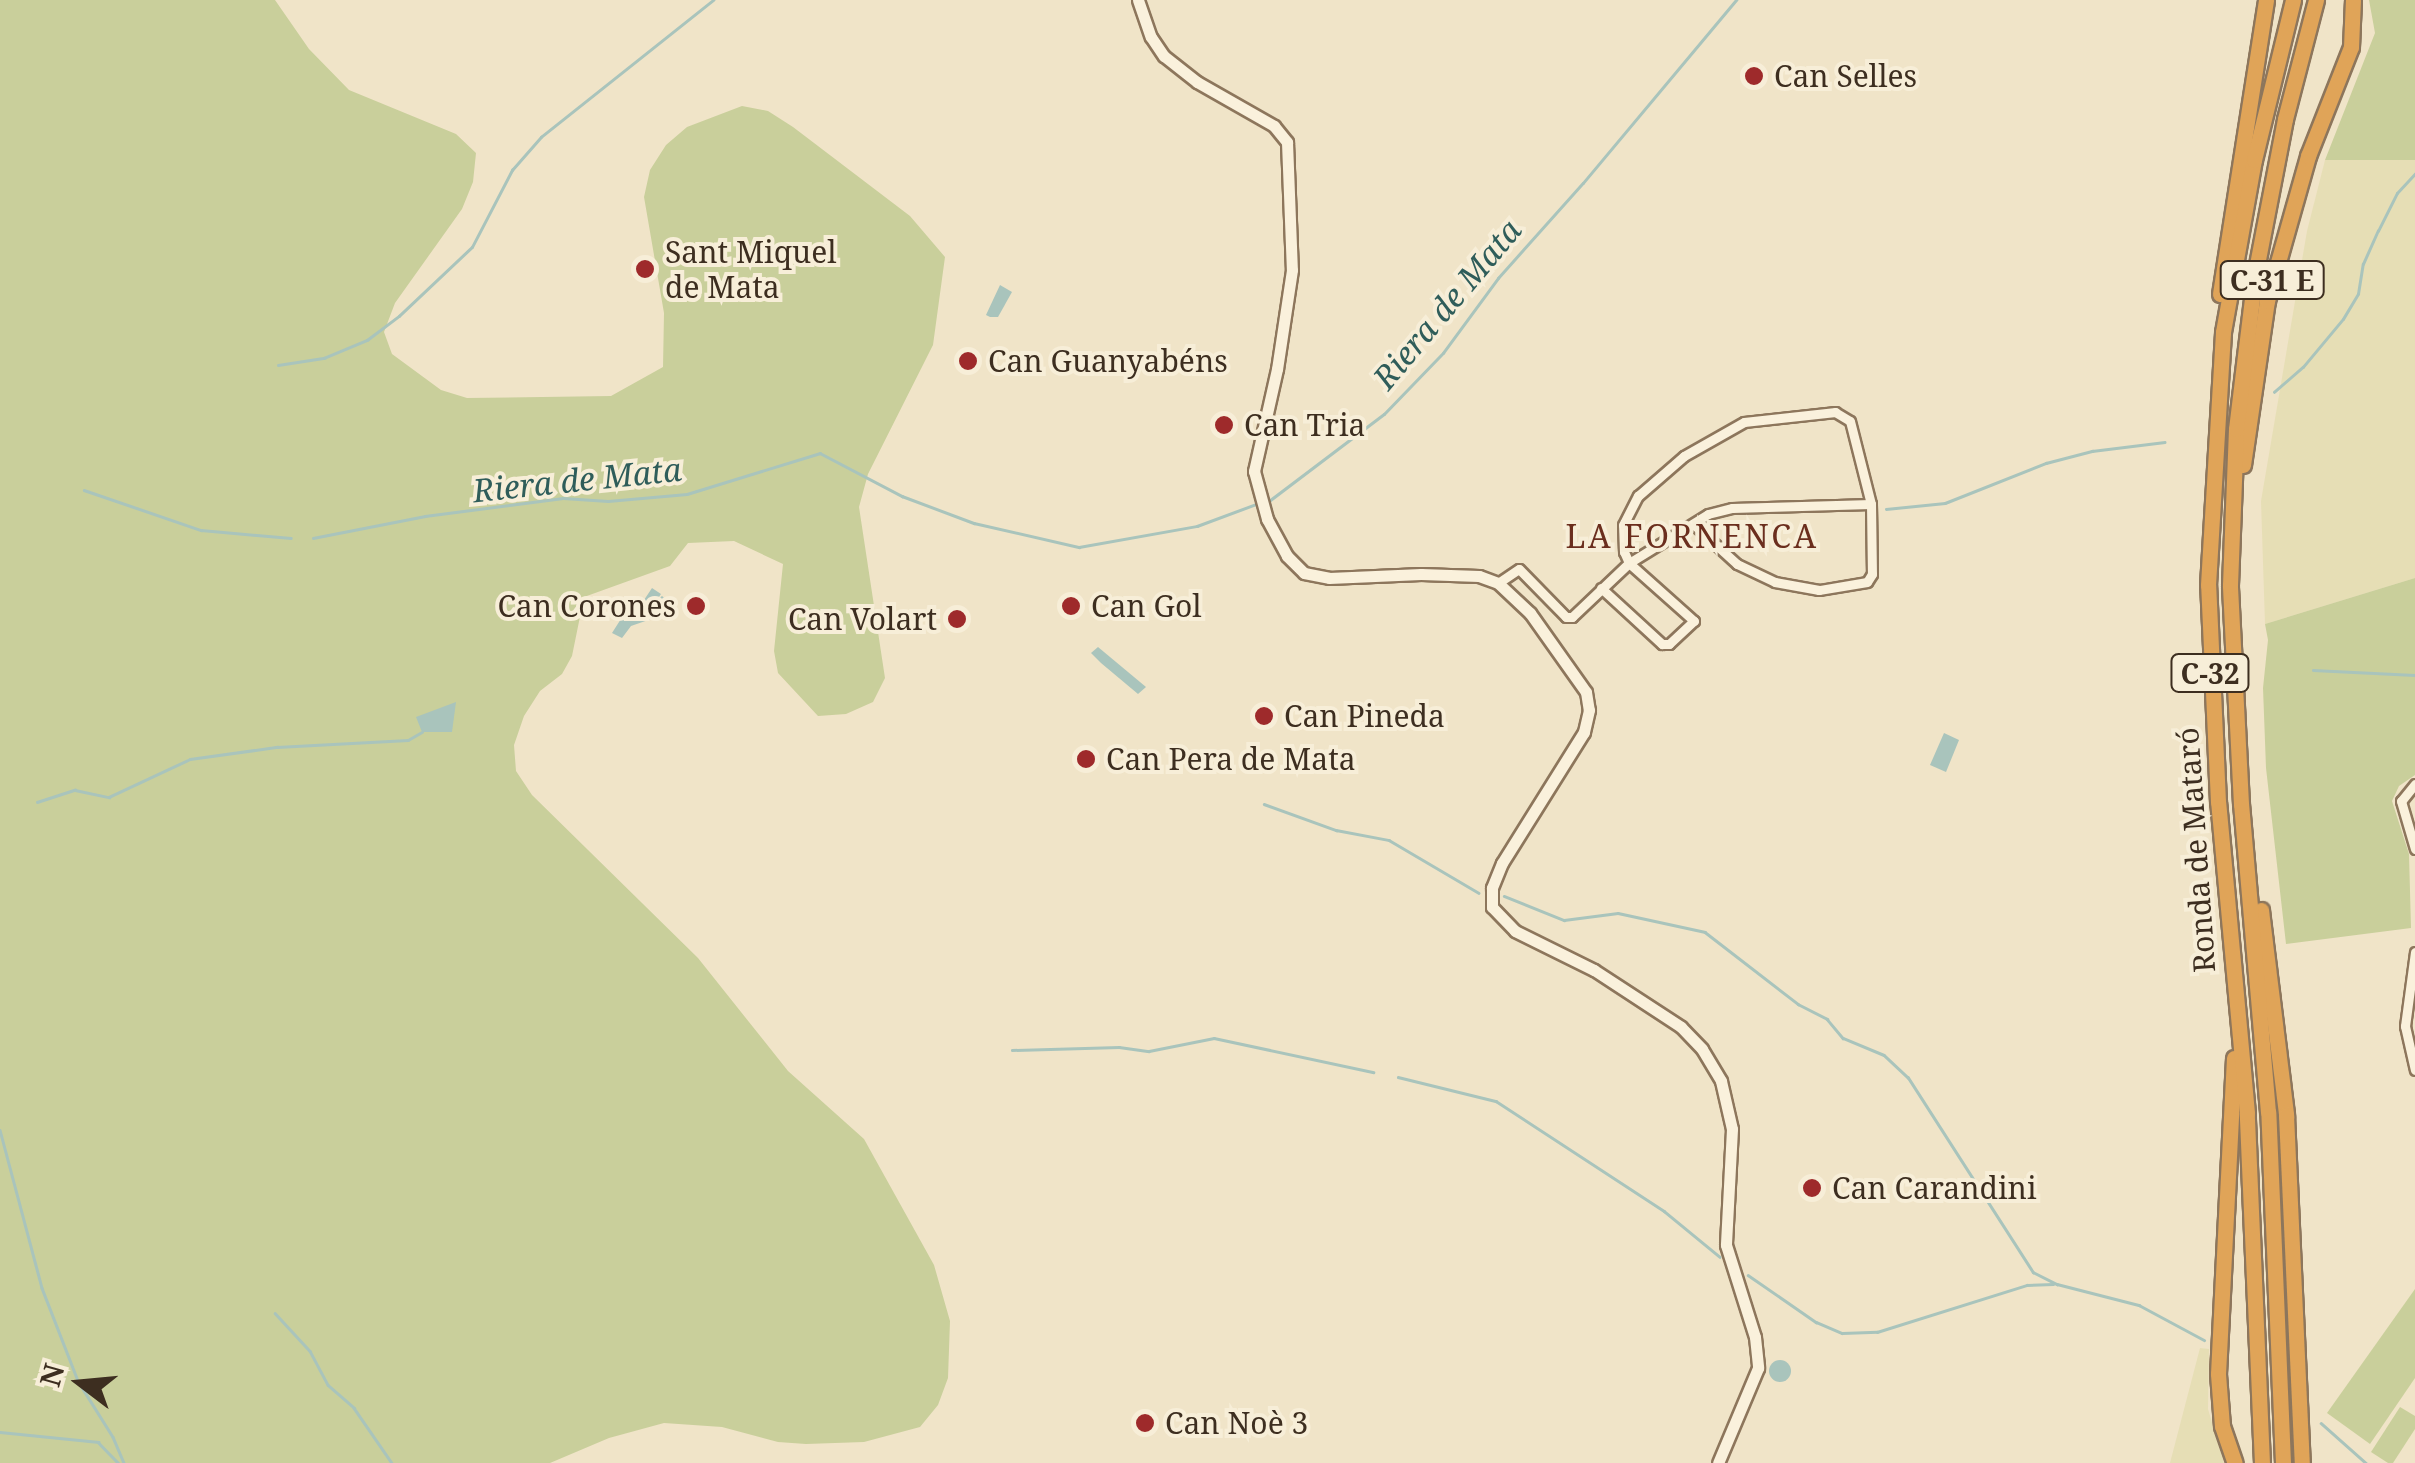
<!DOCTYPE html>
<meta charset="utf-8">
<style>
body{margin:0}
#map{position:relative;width:2415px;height:1463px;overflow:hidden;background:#f0e4c8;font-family:"Noto Serif",serif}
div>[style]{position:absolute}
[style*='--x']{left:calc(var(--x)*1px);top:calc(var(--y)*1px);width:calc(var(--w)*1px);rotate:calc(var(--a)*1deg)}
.farmland>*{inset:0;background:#e6deb5}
.green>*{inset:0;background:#c9cf9b}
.water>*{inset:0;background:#a9c4bc}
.round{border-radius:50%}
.stream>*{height:2.5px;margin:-1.25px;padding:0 1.25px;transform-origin:1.25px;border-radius:1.25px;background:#a9c4bc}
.roads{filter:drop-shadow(2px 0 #8d765c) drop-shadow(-2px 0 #8d765c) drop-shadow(0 2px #8d765c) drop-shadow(0 -2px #8d765c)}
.street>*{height:9px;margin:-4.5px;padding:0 4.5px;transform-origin:4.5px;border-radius:4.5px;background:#faf1dc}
.secondary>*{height:11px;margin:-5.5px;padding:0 5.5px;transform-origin:5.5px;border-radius:5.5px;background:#faf1dc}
.highway>*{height:15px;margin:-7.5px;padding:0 7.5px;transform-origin:7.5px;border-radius:7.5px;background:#e0a458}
.dots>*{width:28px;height:28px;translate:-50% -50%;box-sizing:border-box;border:5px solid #f7eed8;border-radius:50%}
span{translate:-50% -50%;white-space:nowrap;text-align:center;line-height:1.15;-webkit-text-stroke:8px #f7eed8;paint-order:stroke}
.shield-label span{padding:2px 8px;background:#f7eed8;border:2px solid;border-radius:8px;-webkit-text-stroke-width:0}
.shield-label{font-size:28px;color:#3d2e20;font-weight:700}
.poi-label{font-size:30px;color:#3d2e20}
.left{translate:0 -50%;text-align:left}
.right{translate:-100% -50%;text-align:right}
.street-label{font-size:30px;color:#3d2e20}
.water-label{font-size:32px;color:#2f5d5a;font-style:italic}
.neighbourhood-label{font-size:32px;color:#6b2e1e;letter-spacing:2.5px}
.north{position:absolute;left:30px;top:1333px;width:100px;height:100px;-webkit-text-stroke:8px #f7eed8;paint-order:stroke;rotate:286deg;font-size:28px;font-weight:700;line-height:40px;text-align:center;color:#3d2e20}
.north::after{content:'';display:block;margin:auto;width:35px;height:45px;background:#3d2e20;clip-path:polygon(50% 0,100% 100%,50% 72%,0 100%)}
</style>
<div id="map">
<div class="farmland">
<i style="clip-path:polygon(2325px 160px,2415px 160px,2415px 578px,2265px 624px,2261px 501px,2307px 231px)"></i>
<i style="clip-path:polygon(2200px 1348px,2209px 1349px,2208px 1409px,2224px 1463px,2170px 1463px)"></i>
</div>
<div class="green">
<i style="clip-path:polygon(0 0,275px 0,309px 49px,349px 90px,456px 134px,476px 153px,473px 182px,462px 209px,395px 303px,384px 332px,392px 354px,441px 390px,467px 398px,611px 396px,663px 367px,664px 313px,644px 197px,650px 170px,666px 145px,687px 127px,742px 106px,768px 111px,793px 127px,910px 216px,945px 257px,933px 345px,868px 474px,859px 507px,885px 678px,873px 702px,846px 714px,818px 716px,778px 673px,774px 651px,783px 564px,734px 541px,688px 543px,670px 566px,584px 597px,572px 656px,562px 674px,540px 691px,524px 716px,514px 745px,516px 771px,532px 795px,698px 958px,788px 1071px,864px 1139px,934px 1265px,950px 1321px,948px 1378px,938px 1405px,920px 1427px,864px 1442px,806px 1444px,778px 1442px,722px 1427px,664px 1423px,609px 1438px,550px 1463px,0 1463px)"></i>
<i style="clip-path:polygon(2369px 0,2415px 0,2415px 160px,2325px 160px,2375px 33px)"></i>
<i style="clip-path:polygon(2415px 578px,2415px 775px,2399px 786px,2392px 801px,2409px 854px,2411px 928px,2286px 944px,2266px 768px,2263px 688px,2268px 640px,2265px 624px)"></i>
<i style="clip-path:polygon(2415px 1289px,2415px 1378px,2370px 1444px,2327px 1413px)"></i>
<i style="clip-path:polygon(2400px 1407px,2415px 1416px,2415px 1429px,2393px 1463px,2388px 1463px,2371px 1452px)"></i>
</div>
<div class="water">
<i style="clip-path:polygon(1000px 285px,1012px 292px,998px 317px,990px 317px,986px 315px)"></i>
<i style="clip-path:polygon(652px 588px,661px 594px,657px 600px,662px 596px,668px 601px,657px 617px,631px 626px,622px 638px,612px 633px,626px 611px,645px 616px,654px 611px,656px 601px,650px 609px,642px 603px)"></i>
<i style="clip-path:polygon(1098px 647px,1146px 687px,1138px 694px,1101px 663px,1091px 653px)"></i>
<i style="clip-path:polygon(456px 702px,452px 732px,422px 732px,416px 717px)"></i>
<i style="clip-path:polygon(1944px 733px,1959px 740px,1946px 772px,1930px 765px)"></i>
<i class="round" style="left:1769px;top:1360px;width:22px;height:22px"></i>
</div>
<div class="stream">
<i style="--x:278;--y:365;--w:47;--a:-8.7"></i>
<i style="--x:324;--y:358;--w:47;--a:-22.7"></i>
<i style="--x:367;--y:340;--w:40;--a:-37"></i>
<i style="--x:399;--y:316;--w:100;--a:-43.4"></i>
<i style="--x:472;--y:247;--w:87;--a:-62.5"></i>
<i style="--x:512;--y:170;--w:44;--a:-48.7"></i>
<i style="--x:541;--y:137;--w:220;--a:-38.5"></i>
<i style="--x:2274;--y:392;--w:38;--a:-41"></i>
<i style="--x:2303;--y:367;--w:62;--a:-50.2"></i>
<i style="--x:2343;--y:319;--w:29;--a:-59"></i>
<i style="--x:2358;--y:294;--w:30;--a:-81"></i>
<i style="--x:2363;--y:264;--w:36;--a:-66"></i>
<i style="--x:2378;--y:231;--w:42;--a:-63.4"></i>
<i style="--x:2397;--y:193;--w:26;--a:-47"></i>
<i style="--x:84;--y:490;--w:124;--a:18.9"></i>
<i style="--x:201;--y:530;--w:90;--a:5.1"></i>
<i style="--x:1269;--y:501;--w:144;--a:-37.1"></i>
<i style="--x:1384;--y:414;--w:85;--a:-46"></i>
<i style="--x:1443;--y:353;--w:93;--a:-53.7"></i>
<i style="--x:1498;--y:278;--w:127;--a:-48.2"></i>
<i style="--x:1583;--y:183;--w:239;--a:-50.1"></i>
<i style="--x:1886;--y:509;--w:59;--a:-5.8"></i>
<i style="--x:1945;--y:503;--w:109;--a:-21.6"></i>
<i style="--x:2046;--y:463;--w:48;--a:-14.6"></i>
<i style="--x:2092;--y:451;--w:73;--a:-7.1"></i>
<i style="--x:313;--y:538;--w:114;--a:-11.1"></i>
<i style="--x:425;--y:516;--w:139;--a:-7.4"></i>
<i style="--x:563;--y:498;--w:45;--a:3.8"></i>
<i style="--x:608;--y:501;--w:79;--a:-5.1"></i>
<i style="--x:687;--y:494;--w:139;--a:-17.1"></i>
<i style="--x:820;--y:453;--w:93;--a:27.7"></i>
<i style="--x:902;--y:496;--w:77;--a:20.6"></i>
<i style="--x:974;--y:523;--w:108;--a:12.9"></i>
<i style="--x:1079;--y:547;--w:120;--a:-10.1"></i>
<i style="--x:1197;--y:526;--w:63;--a:-20.4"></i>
<i style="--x:2313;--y:670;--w:102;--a:2.8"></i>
<i style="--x:37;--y:802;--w:40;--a:-18"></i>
<i style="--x:75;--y:790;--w:35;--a:12"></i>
<i style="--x:109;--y:797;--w:89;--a:-25.1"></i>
<i style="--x:190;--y:759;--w:88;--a:-7.9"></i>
<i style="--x:277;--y:747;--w:131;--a:-3.1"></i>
<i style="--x:408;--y:740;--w:16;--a:-30"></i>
<i style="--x:1264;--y:804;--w:77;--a:19.9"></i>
<i style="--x:1336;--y:830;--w:54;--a:10.7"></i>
<i style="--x:1389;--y:840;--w:104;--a:30.5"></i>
<i style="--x:1504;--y:896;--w:65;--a:21.8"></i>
<i style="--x:1564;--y:920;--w:54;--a:-7.4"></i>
<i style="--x:1618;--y:913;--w:89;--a:12.3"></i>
<i style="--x:1705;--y:932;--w:118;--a:37.7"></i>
<i style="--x:1798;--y:1004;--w:33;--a:27"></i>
<i style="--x:1827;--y:1019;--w:25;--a:50"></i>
<i style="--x:1843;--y:1038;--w:44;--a:22.5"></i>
<i style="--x:1884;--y:1055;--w:33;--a:43"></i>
<i style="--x:1908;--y:1077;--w:232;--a:57.3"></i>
<i style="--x:2033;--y:1272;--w:27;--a:27"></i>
<i style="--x:2057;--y:1284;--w:85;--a:14.4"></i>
<i style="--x:2139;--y:1305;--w:74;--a:28.3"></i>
<i style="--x:1012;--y:1050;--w:107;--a:-1.6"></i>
<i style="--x:1119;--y:1047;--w:30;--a:8"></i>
<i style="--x:1149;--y:1051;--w:66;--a:-11.3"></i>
<i style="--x:1214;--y:1038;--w:163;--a:12.1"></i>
<i style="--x:1398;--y:1077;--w:101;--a:13.8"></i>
<i style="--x:1496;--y:1101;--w:201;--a:33.2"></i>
<i style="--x:1664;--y:1211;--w:72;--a:39.4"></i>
<i style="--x:0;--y:1130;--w:163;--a:75.1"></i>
<i style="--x:42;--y:1288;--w:100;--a:68.8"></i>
<i style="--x:78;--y:1381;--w:66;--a:58"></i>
<i style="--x:113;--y:1437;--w:28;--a:67"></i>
<i style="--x:1748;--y:1275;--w:83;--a:34.7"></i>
<i style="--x:1816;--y:1322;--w:28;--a:23"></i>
<i style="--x:1842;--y:1333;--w:35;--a:-2"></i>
<i style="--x:1877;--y:1332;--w:157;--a:-17.4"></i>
<i style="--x:2027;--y:1285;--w:26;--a:-2"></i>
<i style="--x:275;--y:1313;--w:52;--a:47.4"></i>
<i style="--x:310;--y:1351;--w:38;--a:62"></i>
<i style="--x:328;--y:1385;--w:35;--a:41"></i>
<i style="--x:354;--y:1408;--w:67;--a:55.4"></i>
<i style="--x:2321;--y:1423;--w:60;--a:41.6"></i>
<i style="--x:0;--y:1432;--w:99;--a:5.8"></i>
<i style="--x:98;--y:1442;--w:29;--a:46"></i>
</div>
<div class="roads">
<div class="street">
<i style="--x:1498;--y:583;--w:25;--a:-34"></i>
<i style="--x:1519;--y:569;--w:67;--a:45.6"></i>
<i style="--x:1566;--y:617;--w:6;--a:0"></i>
<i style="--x:1572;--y:617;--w:79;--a:-43.5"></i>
<i style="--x:1629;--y:563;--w:93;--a:-31.8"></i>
<i style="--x:1708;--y:514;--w:25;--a:-14"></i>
<i style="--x:1732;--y:508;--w:139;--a:-1.6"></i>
<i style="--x:1601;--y:588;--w:83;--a:42.6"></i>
<i style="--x:1662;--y:644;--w:7;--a:0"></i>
<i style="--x:1669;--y:644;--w:34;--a:-43"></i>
<i style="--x:1694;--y:621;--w:87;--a:-138.3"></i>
<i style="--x:1629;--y:563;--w:12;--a:-114"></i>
<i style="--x:1624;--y:552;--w:27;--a:-92"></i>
<i style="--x:1623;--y:525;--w:33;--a:-63"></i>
<i style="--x:1638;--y:496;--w:61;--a:-41"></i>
<i style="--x:1684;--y:456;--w:69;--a:-29.5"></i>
<i style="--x:1744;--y:422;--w:92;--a:-6.3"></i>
<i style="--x:1835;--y:412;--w:17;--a:31"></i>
<i style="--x:1850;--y:421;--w:86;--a:75.8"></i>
<i style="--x:1871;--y:504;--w:70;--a:89.2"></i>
<i style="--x:1872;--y:574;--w:9;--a:122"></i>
<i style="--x:1867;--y:582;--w:49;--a:170.5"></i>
<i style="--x:1819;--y:590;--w:45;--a:-169.7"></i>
<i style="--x:1775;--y:582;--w:42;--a:-154.7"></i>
<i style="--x:1737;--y:564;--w:59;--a:-137.7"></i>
<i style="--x:2415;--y:784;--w:22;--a:129"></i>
<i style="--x:2401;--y:801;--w:50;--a:73.7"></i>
<i style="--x:2415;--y:952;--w:75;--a:97.7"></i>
<i style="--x:2405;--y:1026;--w:45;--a:77.2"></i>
</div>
<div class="secondary">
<i style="--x:1138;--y:0;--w:39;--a:71"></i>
<i style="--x:1151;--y:37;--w:23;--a:56"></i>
<i style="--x:1164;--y:56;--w:42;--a:38.2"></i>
<i style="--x:1197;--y:82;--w:89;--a:29.7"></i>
<i style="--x:1274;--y:126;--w:21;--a:51"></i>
<i style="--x:1287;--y:142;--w:128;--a:87.8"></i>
<i style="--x:1292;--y:270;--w:100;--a:98.6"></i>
<i style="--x:1277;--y:369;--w:105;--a:102.7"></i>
<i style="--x:1254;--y:471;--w:50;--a:74.8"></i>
<i style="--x:1267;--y:519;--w:42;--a:61.6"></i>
<i style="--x:1287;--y:556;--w:24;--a:45"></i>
<i style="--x:1304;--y:573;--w:25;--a:11"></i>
<i style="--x:1329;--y:578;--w:92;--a:-2.5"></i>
<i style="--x:1421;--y:574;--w:58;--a:2"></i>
<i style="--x:1479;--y:576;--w:20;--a:20"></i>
<i style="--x:1498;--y:583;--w:44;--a:43.2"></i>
<i style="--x:1530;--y:613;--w:97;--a:54.7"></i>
<i style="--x:1586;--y:692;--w:18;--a:81"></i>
<i style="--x:1589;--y:710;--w:23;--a:103"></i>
<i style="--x:1584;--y:732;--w:155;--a:122"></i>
<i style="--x:1502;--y:863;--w:27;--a:112"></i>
<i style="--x:1492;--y:888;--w:19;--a:90"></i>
<i style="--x:1492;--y:907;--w:33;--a:46"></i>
<i style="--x:1515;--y:931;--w:88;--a:26.3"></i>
<i style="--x:1594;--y:970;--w:104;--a:33.2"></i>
<i style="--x:1681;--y:1027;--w:30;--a:46"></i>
<i style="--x:1702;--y:1049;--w:37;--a:59"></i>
<i style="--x:1721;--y:1081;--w:49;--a:77.1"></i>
<i style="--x:1732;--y:1129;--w:116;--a:93"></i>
<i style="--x:1726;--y:1245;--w:96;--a:72.5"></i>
<i style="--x:1755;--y:1337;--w:31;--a:84"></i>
<i style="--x:1758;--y:1368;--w:103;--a:112.8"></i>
</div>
<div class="highway">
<i style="--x:2220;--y:294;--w:298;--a:-81.1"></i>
<i style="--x:2243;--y:465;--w:166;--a:-81.7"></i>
<i style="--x:2267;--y:301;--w:151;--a:-74.2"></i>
<i style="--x:2308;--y:156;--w:117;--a:-68.5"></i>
<i style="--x:2351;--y:47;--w:47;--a:-87.6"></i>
<i style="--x:2261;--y:910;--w:207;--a:83"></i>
<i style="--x:2286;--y:1115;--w:348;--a:87.4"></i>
<i style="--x:2234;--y:1058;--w:316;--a:92.9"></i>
<i style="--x:2218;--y:1374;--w:52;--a:85.6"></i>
<i style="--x:2222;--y:1426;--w:39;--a:71"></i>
<i style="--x:2262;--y:1463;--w:350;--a:-92.5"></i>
<i style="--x:2247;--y:1113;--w:312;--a:-95.3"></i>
<i style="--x:2218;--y:802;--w:217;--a:-92.6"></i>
<i style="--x:2208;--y:585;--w:253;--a:-86.6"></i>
<i style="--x:2223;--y:332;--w:175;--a:-79.8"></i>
<i style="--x:2254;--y:160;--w:165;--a:-76.3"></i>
<i style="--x:2283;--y:1463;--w:351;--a:-92.4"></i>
<i style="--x:2268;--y:1112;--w:309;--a:-95"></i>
<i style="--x:2241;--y:804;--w:219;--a:-92.9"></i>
<i style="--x:2230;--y:585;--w:156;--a:-87.8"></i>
<i style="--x:2236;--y:429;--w:155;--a:-83"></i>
<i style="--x:2255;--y:275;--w:159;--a:-79.1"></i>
<i style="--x:2285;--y:119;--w:123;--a:-75.4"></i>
</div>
</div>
<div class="dots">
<i style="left:1754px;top:76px;background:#9e2a2b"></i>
<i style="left:645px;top:269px;background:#9e2a2b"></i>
<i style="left:968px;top:361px;background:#9e2a2b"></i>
<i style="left:1224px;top:425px;background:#9e2a2b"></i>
<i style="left:696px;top:606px;background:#9e2a2b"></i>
<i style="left:1071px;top:606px;background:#9e2a2b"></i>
<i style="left:957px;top:619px;background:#9e2a2b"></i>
<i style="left:1264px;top:716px;background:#9e2a2b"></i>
<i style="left:1086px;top:759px;background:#9e2a2b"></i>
<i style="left:1812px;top:1188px;background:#9e2a2b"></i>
<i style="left:1145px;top:1423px;background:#9e2a2b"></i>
</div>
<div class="shield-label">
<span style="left:2272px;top:280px">C-31 E</span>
<span style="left:2210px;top:673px">C-32</span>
</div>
<div class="poi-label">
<span class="left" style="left:1774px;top:76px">Can Selles</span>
<span class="left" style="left:665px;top:269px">Sant Miquel<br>de Mata</span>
<span class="left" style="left:988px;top:361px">Can Guanyabéns</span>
<span class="left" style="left:1244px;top:425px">Can Tria</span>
<span class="right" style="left:676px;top:606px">Can Corones</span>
<span class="left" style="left:1091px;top:606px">Can Gol</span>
<span class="right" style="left:937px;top:619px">Can Volart</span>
<span class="left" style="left:1284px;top:716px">Can Pineda</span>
<span class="left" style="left:1106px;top:759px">Can Pera de Mata</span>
<span class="left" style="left:1832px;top:1188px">Can Carandini</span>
<span class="left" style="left:1165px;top:1423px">Can Noè 3</span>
</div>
<div class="street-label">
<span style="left:2196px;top:850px;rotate:-94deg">Ronda de Mataró</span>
</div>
<div class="water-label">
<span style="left:1447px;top:304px;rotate:-50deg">Riera de Mata</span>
<span style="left:577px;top:480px;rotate:-6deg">Riera de Mata</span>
</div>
<div class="neighbourhood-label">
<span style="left:1692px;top:536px">LA FORNENCA</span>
</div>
<div class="north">N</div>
</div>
